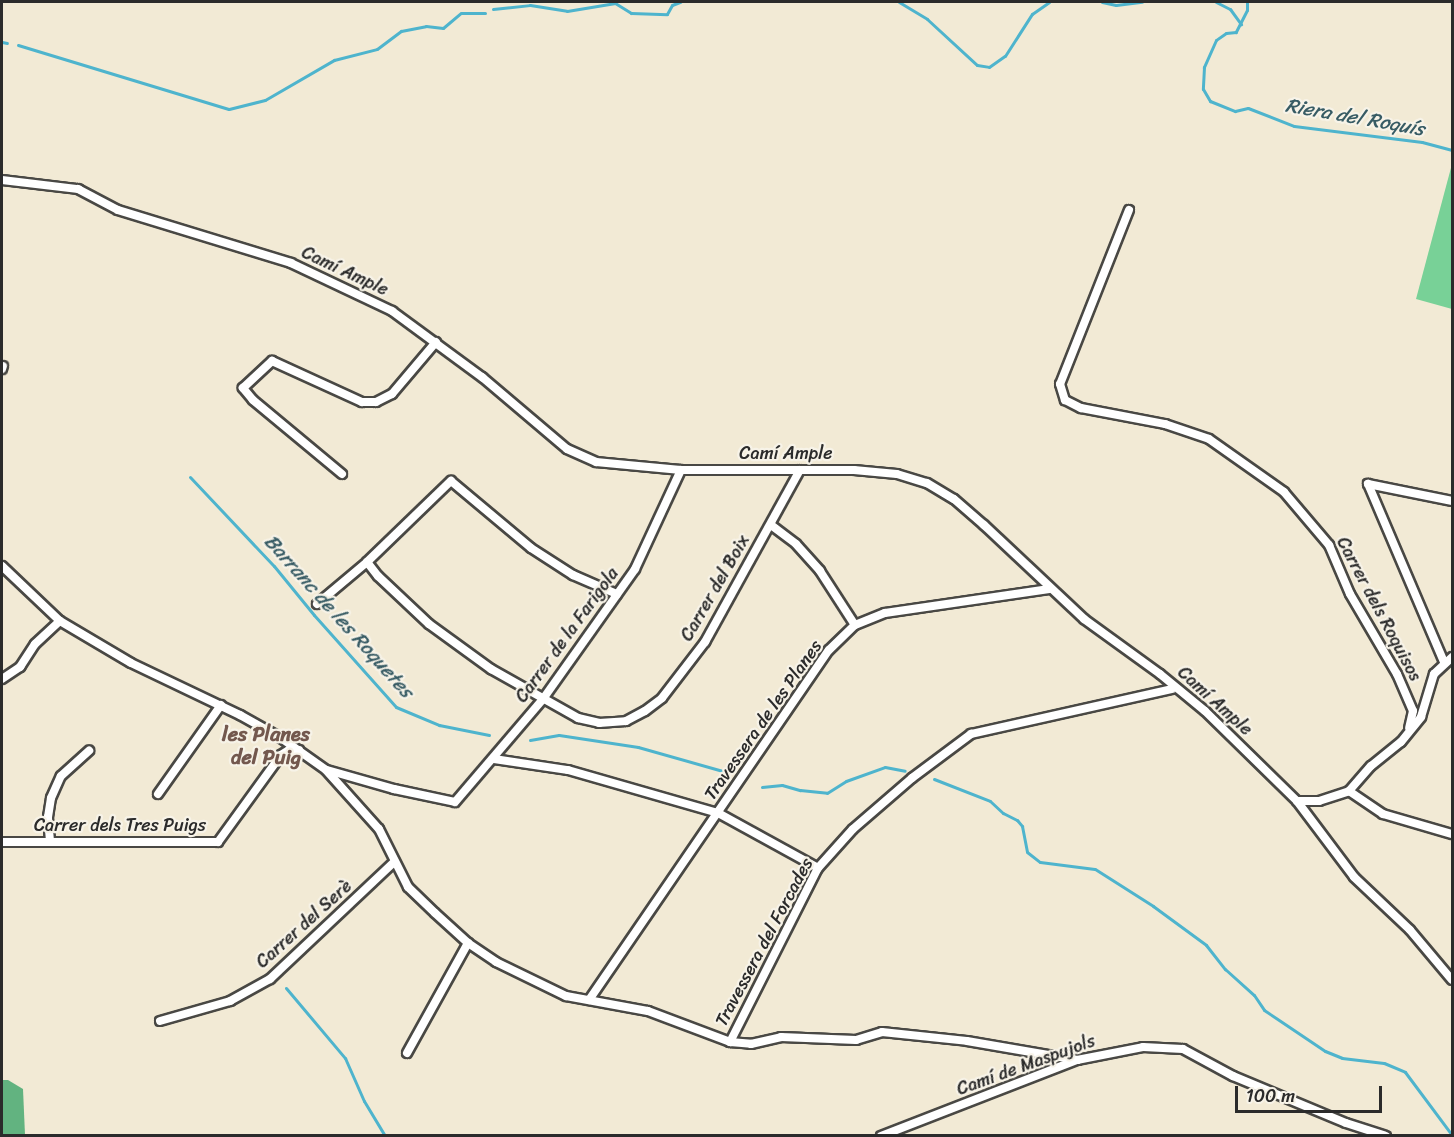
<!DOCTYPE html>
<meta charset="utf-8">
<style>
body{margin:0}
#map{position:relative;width:1454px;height:1137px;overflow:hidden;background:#f2ead5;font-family:Sriracha,sans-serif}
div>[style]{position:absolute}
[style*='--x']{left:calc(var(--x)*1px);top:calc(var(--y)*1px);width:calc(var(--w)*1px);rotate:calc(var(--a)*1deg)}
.green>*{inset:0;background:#78d197}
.forest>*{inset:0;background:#62b380}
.stream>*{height:3px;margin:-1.5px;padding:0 1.5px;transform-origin:1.5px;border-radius:1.5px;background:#4eb4cd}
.roads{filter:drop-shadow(2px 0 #494844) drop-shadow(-2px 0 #494844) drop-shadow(0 2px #494844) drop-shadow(0 -2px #494844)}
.street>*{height:8px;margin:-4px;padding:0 4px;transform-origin:4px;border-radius:4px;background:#fff}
span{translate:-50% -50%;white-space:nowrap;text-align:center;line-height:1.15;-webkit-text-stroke:4.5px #f7f3e8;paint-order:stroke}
.street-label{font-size:18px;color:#2b2b2b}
.water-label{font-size:20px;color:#375b64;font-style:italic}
.neighbourhood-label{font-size:20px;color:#73584e;font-weight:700}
.frame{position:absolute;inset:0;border:3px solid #2b2b2b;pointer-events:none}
.scale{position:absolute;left:1235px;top:1086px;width:147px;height:27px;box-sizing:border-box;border:3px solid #2b2b2b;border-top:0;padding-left:8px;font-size:18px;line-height:21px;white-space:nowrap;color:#2b2b2b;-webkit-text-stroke:4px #f7f3e8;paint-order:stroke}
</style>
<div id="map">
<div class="green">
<i style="clip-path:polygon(1452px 164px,1452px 309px,1416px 299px)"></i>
</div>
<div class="forest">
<i style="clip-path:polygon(2px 1080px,8px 1080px,23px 1089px,25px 1135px,2px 1135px)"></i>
</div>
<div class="stream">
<i style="--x:899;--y:2;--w:33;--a:31"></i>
<i style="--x:927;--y:19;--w:68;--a:42.6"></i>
<i style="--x:977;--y:65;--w:12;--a:9"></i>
<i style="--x:989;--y:67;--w:19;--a:-35"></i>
<i style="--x:1005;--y:56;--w:50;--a:-57.3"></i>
<i style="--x:1032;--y:14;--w:21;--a:-35"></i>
<i style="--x:1102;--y:2;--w:14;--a:12"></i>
<i style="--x:1116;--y:5;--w:26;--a:-7"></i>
<i style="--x:1216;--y:2;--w:16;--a:27"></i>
<i style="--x:1230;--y:9;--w:19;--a:54"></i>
<i style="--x:1247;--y:2;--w:8;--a:90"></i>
<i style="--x:1247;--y:10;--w:25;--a:117"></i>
<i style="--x:1236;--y:32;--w:10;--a:174"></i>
<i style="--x:1226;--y:33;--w:12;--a:145"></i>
<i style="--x:1216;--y:40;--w:30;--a:114"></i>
<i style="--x:1204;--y:67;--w:22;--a:93"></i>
<i style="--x:1203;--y:89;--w:14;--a:60"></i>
<i style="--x:1210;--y:101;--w:27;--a:22"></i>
<i style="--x:1235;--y:111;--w:13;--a:-13"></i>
<i style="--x:1248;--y:108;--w:49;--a:21.4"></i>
<i style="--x:1294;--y:126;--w:129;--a:7.1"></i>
<i style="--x:1422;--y:142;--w:31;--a:15"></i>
<i style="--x:493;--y:9;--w:37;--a:-6"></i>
<i style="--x:530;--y:5;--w:37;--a:9"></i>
<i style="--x:567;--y:11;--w:49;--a:-9.5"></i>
<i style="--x:615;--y:3;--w:19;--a:32"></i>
<i style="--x:631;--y:13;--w:36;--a:2"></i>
<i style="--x:667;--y:14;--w:10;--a:-61"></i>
<i style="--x:672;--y:5;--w:9;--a:-21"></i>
<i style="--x:2;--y:42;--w:5;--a:11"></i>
<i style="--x:18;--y:45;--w:220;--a:16.9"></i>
<i style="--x:229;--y:109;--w:37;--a:-14"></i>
<i style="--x:265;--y:100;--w:80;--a:-30.1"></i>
<i style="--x:334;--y:60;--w:44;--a:-14.3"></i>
<i style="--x:377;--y:49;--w:30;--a:-37"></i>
<i style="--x:401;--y:31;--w:25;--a:-11"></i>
<i style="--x:426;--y:26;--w:17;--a:7"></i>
<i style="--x:443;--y:28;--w:23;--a:-40"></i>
<i style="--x:461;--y:13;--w:24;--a:0"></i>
<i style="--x:190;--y:477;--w:122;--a:46.7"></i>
<i style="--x:274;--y:566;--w:63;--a:50.8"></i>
<i style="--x:314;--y:615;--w:123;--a:48.3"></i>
<i style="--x:396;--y:707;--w:47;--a:22.7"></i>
<i style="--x:439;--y:725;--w:51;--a:11.3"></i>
<i style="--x:530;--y:740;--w:29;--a:-10"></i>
<i style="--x:559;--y:735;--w:80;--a:8.6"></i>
<i style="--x:638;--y:747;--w:88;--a:15.8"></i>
<i style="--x:934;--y:779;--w:60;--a:21.4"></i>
<i style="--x:990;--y:801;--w:18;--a:43"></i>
<i style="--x:1003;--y:813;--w:16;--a:27"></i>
<i style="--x:1017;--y:820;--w:8;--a:50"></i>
<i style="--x:1022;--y:826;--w:26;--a:79"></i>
<i style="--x:1027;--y:852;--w:16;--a:38"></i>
<i style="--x:1040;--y:862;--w:55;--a:7.3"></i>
<i style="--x:1095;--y:869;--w:69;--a:32.5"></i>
<i style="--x:1153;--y:906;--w:66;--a:36.3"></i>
<i style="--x:1206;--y:945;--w:31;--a:52"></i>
<i style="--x:1225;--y:969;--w:39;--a:42"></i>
<i style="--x:1254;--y:995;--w:18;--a:56"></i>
<i style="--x:1264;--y:1010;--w:73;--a:33.9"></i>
<i style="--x:1325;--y:1051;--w:18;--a:22"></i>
<i style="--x:1342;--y:1058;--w:42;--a:6.8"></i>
<i style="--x:1384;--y:1063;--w:23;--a:23"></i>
<i style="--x:1405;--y:1072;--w:79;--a:53.3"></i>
<i style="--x:762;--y:787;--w:20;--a:-6"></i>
<i style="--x:782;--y:785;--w:19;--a:16"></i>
<i style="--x:800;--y:790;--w:27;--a:6"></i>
<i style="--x:827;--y:793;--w:22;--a:-32"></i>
<i style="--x:846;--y:781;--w:41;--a:-19.7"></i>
<i style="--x:885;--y:767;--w:20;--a:11"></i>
<i style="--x:286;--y:988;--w:92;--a:49.9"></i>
<i style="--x:345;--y:1058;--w:47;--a:66.2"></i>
<i style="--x:364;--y:1101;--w:41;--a:59"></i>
</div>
<div class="roads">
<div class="street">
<i style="--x:2;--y:180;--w:77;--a:6.8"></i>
<i style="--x:78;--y:189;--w:45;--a:27.7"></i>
<i style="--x:118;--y:210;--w:181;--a:17"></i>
<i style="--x:291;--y:263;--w:112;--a:25.4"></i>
<i style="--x:392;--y:311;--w:112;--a:36.3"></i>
<i style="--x:482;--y:377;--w:111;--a:40.3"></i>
<i style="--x:567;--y:449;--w:32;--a:24"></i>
<i style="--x:596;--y:462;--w:85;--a:5.4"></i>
<i style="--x:681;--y:470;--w:173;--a:0"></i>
<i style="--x:854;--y:470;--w:43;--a:5.3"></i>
<i style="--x:897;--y:474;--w:31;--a:17"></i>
<i style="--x:927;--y:483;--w:31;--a:31"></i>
<i style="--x:954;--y:499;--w:40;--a:41"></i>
<i style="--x:984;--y:525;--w:137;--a:43.2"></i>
<i style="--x:1084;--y:619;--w:94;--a:35.9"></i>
<i style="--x:1160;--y:674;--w:58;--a:39.4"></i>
<i style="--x:1205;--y:711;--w:129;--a:44.4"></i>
<i style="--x:1297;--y:801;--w:22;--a:0"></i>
<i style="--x:1319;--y:801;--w:32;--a:-18"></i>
<i style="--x:1349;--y:791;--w:33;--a:-49"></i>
<i style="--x:1371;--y:766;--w:38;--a:-39"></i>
<i style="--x:1401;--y:742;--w:32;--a:-51"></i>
<i style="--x:1421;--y:717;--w:45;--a:-73.2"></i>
<i style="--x:1434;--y:674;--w:25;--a:-43"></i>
<i style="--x:1129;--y:210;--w:187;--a:111.6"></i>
<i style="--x:1060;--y:384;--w:17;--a:73"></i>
<i style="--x:1065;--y:400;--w:18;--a:27"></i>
<i style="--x:1081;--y:408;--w:86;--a:10.8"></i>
<i style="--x:1165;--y:424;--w:46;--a:18.8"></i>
<i style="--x:1209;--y:439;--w:92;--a:35.2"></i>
<i style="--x:1284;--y:492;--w:70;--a:49.7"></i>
<i style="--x:1329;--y:545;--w:53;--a:66.8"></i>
<i style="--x:1350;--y:594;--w:93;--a:59.6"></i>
<i style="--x:1397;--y:674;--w:40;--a:66.6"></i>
<i style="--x:1413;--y:711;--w:17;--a:103"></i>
<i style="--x:2;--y:369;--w:3;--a:-72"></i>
<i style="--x:342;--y:474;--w:116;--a:-140.3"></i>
<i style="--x:253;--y:400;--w:16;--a:-130"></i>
<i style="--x:243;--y:388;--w:40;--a:-43"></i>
<i style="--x:272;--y:361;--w:99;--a:24.5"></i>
<i style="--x:362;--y:402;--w:14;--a:0"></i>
<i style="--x:376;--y:402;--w:18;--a:-27"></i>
<i style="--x:392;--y:394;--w:68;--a:-49.8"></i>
<i style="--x:771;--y:525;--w:31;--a:37"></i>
<i style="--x:796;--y:544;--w:36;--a:48"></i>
<i style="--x:820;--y:571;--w:64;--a:57.1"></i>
<i style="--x:367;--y:562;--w:18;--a:52"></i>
<i style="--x:378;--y:576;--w:70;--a:43.3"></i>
<i style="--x:429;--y:624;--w:77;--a:36"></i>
<i style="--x:491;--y:669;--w:100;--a:29.4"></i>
<i style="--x:578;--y:718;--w:22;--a:13"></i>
<i style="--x:599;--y:723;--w:27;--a:-4"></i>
<i style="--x:626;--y:721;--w:21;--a:-28"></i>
<i style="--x:645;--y:711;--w:21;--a:-37"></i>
<i style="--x:662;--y:698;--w:71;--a:-52.5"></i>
<i style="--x:705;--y:642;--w:196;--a:-61.1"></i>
<i style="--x:2;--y:566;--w:80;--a:43.5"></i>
<i style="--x:60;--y:621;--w:82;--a:30.6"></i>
<i style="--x:131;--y:663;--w:121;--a:25.5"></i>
<i style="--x:240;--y:715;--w:47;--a:29.3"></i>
<i style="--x:281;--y:738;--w:55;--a:35.4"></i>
<i style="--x:326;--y:770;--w:79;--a:48.1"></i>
<i style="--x:379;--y:829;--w:65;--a:63.4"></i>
<i style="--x:408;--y:887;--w:37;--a:44"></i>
<i style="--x:435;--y:913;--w:45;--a:42.3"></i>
<i style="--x:468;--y:943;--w:34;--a:34"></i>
<i style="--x:496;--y:962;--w:78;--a:25.9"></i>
<i style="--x:566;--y:996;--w:83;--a:10.4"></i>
<i style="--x:648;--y:1011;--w:88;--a:20.7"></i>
<i style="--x:730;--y:1042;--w:21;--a:5"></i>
<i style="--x:751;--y:1044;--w:31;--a:-13"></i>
<i style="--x:781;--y:1037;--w:75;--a:2.3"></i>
<i style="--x:856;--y:1040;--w:27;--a:-17"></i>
<i style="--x:882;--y:1032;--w:85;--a:6"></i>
<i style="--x:967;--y:1041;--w:112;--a:9.8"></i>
<i style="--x:317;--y:604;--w:65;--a:-40"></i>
<i style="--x:367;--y:562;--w:117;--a:-44"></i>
<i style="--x:451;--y:481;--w:104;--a:39.9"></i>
<i style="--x:531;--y:548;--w:50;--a:32.7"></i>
<i style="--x:573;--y:575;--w:48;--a:23.4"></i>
<i style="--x:1444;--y:662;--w:194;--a:-113.1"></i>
<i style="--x:1368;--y:484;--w:86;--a:11.4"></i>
<i style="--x:2;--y:679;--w:22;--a:-34"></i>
<i style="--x:20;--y:667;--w:27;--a:-57"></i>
<i style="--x:35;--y:644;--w:34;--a:-43"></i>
<i style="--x:494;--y:759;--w:75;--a:8.5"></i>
<i style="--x:568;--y:770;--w:156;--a:16"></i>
<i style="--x:718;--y:813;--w:114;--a:28.8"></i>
<i style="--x:327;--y:770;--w:70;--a:15.8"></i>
<i style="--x:394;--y:789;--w:62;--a:12"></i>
<i style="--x:455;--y:802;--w:135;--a:-49.5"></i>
<i style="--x:543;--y:699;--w:159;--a:-54.7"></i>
<i style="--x:635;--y:569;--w:109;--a:-65.1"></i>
<i style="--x:1349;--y:791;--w:41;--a:34.1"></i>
<i style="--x:1383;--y:814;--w:72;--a:16.2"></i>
<i style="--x:158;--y:794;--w:109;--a:-54.7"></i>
<i style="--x:1297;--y:801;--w:95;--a:53.1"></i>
<i style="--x:1354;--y:877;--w:77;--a:43.4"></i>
<i style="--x:1410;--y:930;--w:65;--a:50"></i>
<i style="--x:50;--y:841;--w:24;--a:-95"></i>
<i style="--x:48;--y:817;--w:19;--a:-81"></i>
<i style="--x:51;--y:798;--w:24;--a:-66"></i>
<i style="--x:61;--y:776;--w:38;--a:-42"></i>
<i style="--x:2;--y:842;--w:216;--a:0"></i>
<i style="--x:218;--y:842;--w:107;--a:-54.1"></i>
<i style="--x:281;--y:755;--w:9;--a:-32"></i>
<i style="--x:289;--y:750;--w:10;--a:0"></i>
<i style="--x:589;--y:1000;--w:424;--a:-55.6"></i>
<i style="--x:829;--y:650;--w:36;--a:-44"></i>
<i style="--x:855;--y:625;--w:32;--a:-22"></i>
<i style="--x:885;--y:613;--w:166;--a:-8.3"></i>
<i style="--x:160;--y:1021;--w:73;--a:-15.9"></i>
<i style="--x:230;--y:1001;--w:46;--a:-28.8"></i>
<i style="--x:270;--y:979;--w:170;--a:-43.3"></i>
<i style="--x:730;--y:1042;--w:195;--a:-63.2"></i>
<i style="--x:818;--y:868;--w:52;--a:-48.1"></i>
<i style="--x:853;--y:829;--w:78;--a:-40.8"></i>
<i style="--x:912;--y:778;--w:74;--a:-36.7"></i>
<i style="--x:971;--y:734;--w:206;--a:-12.6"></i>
<i style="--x:407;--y:1053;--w:126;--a:-61"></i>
<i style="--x:881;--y:1136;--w:210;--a:-21.2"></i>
<i style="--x:1077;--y:1060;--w:67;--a:-11.1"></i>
<i style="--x:1143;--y:1047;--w:40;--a:2.9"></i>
<i style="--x:1183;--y:1049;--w:57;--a:28.4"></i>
<i style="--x:1233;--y:1076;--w:122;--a:22.6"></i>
<i style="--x:1346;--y:1123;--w:42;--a:18"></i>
</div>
</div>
<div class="street-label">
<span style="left:345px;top:271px;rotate:25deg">Camí Ample</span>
<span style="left:786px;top:453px">Camí Ample</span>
<span style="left:715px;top:588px;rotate:-60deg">Carrer del Boix</span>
<span style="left:1379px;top:609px;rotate:62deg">Carrer dels Roquisos</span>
<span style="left:567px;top:635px;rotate:-54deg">Carrer de la Farigola</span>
<span style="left:1215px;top:701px;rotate:42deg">Camí Ample</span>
<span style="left:763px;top:720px;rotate:-55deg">Travessera de les Planes</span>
<span style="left:120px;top:825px">Carrer dels Tres Puigs</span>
<span style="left:304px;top:924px;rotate:-42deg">Carrer del Serè</span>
<span style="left:764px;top:942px;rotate:-62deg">Travessera del Forcades</span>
<span style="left:1026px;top:1065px;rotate:-20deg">Camí de Maspujols</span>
</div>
<div class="water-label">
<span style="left:1355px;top:117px;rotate:10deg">Riera del Roquís</span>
<span style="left:339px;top:616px;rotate:48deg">Barranc de les Roquetes</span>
</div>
<div class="neighbourhood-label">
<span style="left:266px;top:746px">les Planes<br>del Puig</span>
</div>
<div class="frame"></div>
<div class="scale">100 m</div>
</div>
